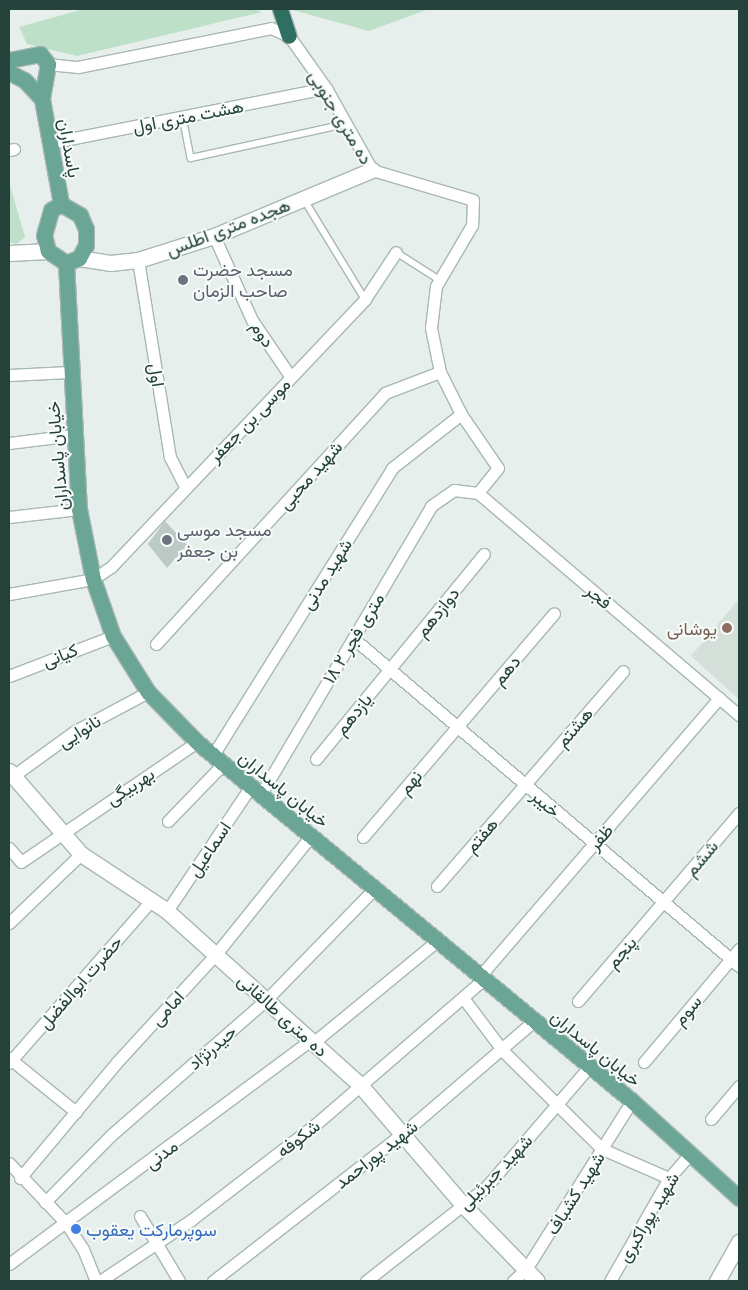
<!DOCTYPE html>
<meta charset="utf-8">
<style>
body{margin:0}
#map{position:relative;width:748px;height:1290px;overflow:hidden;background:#e6efeb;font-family:"Golos Text",Vazirmatn,sans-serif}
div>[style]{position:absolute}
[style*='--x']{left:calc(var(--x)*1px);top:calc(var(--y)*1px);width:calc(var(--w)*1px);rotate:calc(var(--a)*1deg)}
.built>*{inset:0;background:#d4dfda}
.green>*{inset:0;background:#bfe0c8}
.building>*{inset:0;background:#bbcac4}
.roads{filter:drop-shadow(1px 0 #a8b8b2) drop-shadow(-1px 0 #a8b8b2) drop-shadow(0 1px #a8b8b2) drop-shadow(0 -1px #a8b8b2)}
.lane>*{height:5.5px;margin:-2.75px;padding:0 2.75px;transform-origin:2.75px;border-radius:2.75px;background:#fff}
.street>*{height:11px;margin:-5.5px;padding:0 5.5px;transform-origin:5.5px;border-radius:5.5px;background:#fff}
.secondary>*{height:15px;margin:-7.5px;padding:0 7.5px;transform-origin:7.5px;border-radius:7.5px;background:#fff}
.primary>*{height:15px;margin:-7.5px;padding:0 7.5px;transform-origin:7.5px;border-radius:7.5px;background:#6aa596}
.highway>*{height:15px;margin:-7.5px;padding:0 7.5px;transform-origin:7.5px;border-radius:7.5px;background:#2f6f62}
.dots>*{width:14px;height:14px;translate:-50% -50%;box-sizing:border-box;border:2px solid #f7fbf9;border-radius:50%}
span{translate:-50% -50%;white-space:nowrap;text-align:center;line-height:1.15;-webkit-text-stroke:4px #f7fbf9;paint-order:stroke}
.street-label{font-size:18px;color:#24423a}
.worship-label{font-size:18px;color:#5b616d}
.left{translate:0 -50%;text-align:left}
.education-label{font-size:18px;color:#785e54}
.right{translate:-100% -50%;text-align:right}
.shop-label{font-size:18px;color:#366cbe}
.frame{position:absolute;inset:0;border:10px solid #24423a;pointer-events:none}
</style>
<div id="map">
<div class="built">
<i style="clip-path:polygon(739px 599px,739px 699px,691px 656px)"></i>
</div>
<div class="green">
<i style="clip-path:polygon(84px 9px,254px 9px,262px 12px,77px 56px,27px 44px,19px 27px)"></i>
<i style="clip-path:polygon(289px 9px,429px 9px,369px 31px)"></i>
<i style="clip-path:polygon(9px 182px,25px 237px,16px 244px,9px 242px)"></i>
</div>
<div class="building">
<i style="clip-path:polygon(165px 521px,187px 545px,167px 568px,148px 544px)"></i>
</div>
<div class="roads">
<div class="lane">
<i style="--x:183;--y:117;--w:42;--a:79"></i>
<i style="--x:191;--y:158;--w:159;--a:-12.4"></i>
<i style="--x:304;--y:199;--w:117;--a:58.6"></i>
<i style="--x:396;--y:252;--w:52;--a:32.5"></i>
</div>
<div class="street">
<i style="--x:48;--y:64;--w:30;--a:6"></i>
<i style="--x:78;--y:67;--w:197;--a:-11.4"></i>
<i style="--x:271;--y:28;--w:20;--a:24"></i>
<i style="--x:289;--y:36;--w:64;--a:54.6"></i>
<i style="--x:326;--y:88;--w:94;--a:60.7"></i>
<i style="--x:372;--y:170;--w:105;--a:16.5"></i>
<i style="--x:473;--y:200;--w:25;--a:92"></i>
<i style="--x:472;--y:225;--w:71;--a:120.5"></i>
<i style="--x:436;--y:286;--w:42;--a:96.8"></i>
<i style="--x:431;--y:328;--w:45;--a:78.4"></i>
<i style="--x:440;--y:372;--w:47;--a:63.4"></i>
<i style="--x:461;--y:414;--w:65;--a:55.6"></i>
<i style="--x:498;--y:468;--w:32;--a:129"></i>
<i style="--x:49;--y:143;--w:282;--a:-11.2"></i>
<i style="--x:9;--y:150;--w:5;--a:-11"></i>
<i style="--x:214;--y:236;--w:92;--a:65.7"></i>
<i style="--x:252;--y:320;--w:68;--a:55.8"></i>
<i style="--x:138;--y:260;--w:200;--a:80.8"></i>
<i style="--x:170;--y:457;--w:33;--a:63"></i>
<i style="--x:9;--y:375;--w:60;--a:-2.9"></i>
<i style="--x:9;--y:443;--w:65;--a:-7"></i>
<i style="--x:9;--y:517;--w:70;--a:-6.5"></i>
<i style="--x:9;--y:594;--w:85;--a:-10.1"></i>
<i style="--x:93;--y:579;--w:22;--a:-34"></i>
<i style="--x:111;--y:567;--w:369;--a:-46.5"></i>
<i style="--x:365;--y:299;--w:56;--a:-56.6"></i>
<i style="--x:353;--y:638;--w:507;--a:40.36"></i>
<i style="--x:156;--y:644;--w:340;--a:-47.6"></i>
<i style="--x:385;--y:393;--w:59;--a:-20.9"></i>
<i style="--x:9;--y:676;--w:111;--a:-21"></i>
<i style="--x:213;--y:755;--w:338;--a:-58"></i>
<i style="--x:392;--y:468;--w:88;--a:-38"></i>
<i style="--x:316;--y:759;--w:265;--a:-50.7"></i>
<i style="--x:13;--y:776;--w:77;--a:-36"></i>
<i style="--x:75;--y:731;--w:83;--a:-28.1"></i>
<i style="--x:261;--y:794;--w:334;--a:-59.4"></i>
<i style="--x:431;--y:506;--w:28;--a:-35"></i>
<i style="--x:454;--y:490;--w:24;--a:7"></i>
<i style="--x:478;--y:493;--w:343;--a:40.4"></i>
<i style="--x:168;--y:821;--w:79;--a:-46"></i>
<i style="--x:363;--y:837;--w:294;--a:-49.5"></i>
<i style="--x:9;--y:848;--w:18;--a:49"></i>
<i style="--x:21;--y:862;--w:213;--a:-34.3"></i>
<i style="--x:437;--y:886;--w:284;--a:-49.1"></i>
<i style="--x:167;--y:911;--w:151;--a:-56.1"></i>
<i style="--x:9;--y:923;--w:100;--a:-43.8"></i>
<i style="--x:480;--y:976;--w:367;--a:-49.3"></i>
<i style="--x:464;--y:999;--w:65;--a:53.1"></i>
<i style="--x:503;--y:1051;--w:139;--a:44.7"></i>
<i style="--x:602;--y:1149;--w:73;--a:23.4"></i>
<i style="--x:578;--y:1001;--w:248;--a:-49.4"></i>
<i style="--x:314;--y:1042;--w:159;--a:-39.4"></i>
<i style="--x:9;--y:1058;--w:86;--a:38.9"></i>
<i style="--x:644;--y:1062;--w:148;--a:-49.9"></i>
<i style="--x:9;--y:1063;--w:215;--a:-48.8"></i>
<i style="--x:711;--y:1119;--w:43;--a:-49.7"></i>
<i style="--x:9;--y:1163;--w:83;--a:46.5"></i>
<i style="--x:66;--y:1223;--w:31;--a:57"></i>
<i style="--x:83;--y:1249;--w:35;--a:68"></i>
<i style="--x:20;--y:1178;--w:151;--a:-50.1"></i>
<i style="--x:117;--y:1062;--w:147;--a:-47.5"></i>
<i style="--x:216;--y:954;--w:151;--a:-51.2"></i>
<i style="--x:45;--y:1202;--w:93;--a:-45.4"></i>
<i style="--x:110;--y:1136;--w:208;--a:-41.1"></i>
<i style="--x:267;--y:999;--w:155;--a:-45.8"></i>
<i style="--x:140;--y:1216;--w:76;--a:59"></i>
<i style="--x:9;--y:1264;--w:376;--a:-36.6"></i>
<i style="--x:100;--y:1281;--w:110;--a:-33.8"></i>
<i style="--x:191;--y:1220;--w:159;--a:-37.6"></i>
<i style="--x:317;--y:1123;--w:221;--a:-40.8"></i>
<i style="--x:213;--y:1281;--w:239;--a:-37.9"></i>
<i style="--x:402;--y:1134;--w:174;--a:-40.6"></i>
<i style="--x:366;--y:1281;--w:152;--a:-38.1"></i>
<i style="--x:486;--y:1187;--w:158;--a:-49.4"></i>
<i style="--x:513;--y:1281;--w:18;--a:-43"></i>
<i style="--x:526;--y:1269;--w:199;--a:-57.8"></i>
<i style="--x:610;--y:1281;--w:119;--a:-60.2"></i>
<i style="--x:669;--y:1178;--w:30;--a:-49"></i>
</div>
<div class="secondary">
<i style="--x:9;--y:253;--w:39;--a:-3"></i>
<i style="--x:79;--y:258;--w:31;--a:9"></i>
<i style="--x:110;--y:263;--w:28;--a:-6"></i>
<i style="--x:138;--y:260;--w:80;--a:-17.5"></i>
<i style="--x:214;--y:236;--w:171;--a:-22.7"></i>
<i style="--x:9;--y:771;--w:110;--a:49.1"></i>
<i style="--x:81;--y:854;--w:103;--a:33.5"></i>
<i style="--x:167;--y:911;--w:260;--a:42"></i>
<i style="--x:360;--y:1085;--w:161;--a:49.3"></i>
<i style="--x:465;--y:1207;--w:103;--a:45.8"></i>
<i style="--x:717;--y:1281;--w:45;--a:-60.6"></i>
</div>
<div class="primary">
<i style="--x:9;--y:60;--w:32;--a:-11"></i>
<i style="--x:40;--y:54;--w:13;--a:51"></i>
<i style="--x:48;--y:64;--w:36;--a:100"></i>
<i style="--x:42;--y:99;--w:26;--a:-133"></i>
<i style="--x:24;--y:80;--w:17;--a:-152"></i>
<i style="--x:42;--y:99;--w:107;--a:79.7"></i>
<i style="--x:61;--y:204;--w:22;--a:30"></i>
<i style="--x:80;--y:215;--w:15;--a:67"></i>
<i style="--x:86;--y:229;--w:16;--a:90"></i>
<i style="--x:86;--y:245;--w:15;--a:118"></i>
<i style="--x:79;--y:258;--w:14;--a:159"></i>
<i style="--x:66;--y:263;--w:22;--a:-146"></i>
<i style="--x:48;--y:251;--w:16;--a:-104"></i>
<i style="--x:44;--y:235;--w:26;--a:-74"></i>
<i style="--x:51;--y:210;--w:12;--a:-31"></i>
<i style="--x:66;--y:263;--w:246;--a:87"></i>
<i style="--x:79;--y:509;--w:71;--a:78.7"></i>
<i style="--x:93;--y:579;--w:60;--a:70.7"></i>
<i style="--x:113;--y:636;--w:66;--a:58"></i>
<i style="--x:148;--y:692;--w:70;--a:45.6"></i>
<i style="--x:197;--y:742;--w:564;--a:39.53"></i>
<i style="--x:632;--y:1101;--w:144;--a:42.2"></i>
</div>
<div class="highway">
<i style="--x:280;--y:9;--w:28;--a:72"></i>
</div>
</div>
<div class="dots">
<i style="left:183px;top:280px;background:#6b7280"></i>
<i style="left:167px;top:540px;background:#6b7280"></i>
<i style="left:727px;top:628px;background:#8d6e63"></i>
<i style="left:76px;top:1229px;background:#3f7fe0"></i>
</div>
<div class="street-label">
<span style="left:188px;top:116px;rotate:-11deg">هشت متری اول</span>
<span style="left:341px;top:117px;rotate:59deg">ده متری جنوبی</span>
<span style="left:70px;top:148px;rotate:80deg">پاسداران</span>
<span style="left:228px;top:227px;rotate:-21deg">هجده متری اطلس</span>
<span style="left:263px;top:334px;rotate:57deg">دوم</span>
<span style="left:157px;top:375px;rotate:81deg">اول</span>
<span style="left:249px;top:420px;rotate:-46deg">موسی بن جعفر</span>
<span style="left:57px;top:456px;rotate:-95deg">خیابان پاسداران</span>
<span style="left:310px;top:475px;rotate:-48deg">شهید محبی</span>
<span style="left:326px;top:574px;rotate:-58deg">شهید مدنی</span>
<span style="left:599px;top:596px;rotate:40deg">فجر</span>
<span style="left:437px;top:612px;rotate:-51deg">دوازدهم</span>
<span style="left:353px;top:638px;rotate:-59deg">۱۸ متری فجر ۲</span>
<span style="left:60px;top:655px;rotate:-21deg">کیانی</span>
<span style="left:506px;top:670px;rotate:-50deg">دهم</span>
<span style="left:353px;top:714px;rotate:-51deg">یازدهم</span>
<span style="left:574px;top:727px;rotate:-49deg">هشتم</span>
<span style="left:79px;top:731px;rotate:-32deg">نانوایی</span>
<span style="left:410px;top:782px;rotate:-50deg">نهم</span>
<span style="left:130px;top:786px;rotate:-33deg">بهربیگی</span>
<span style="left:284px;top:789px;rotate:39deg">خیابان پاسداران</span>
<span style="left:546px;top:803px;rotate:41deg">خیبر</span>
<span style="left:481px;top:835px;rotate:-49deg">هفتم</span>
<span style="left:600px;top:837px;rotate:-49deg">ظفر</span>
<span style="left:209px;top:849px;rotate:-56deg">اسماعیل</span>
<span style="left:701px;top:858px;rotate:-50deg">ششم</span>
<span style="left:621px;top:952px;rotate:-49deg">پنجم</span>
<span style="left:80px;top:982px;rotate:-49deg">حضرت ابوالفضل</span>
<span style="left:167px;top:1008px;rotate:-48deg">امامی</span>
<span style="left:687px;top:1010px;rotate:-50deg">سوم</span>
<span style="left:283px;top:1015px;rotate:42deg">ده متری طالقانی</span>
<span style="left:212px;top:1047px;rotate:-41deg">حیدرنژاد</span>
<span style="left:596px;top:1048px;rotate:39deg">خیابان پاسداران</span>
<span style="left:298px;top:1138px;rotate:-38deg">شکوفه</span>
<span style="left:161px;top:1154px;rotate:-37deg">مدنی</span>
<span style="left:376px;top:1154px;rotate:-38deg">شهید پوراحمد</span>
<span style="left:495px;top:1172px;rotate:-46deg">شهید جبرئیلی</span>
<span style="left:575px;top:1193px;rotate:-58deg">شهید کشباف</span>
<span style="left:648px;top:1217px;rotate:-59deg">شهید پوراکبری</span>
</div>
<div class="worship-label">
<span class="left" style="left:193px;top:280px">مسجد حضرت<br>صاحب الزمان</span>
<span class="left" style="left:177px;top:540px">مسجد موسی<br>بن جعفر</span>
</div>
<div class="education-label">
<span class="right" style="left:717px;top:628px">یوشانی</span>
</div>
<div class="shop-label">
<span class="left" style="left:86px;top:1229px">سوپرمارکت یعقوب</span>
</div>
<div class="frame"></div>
</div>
